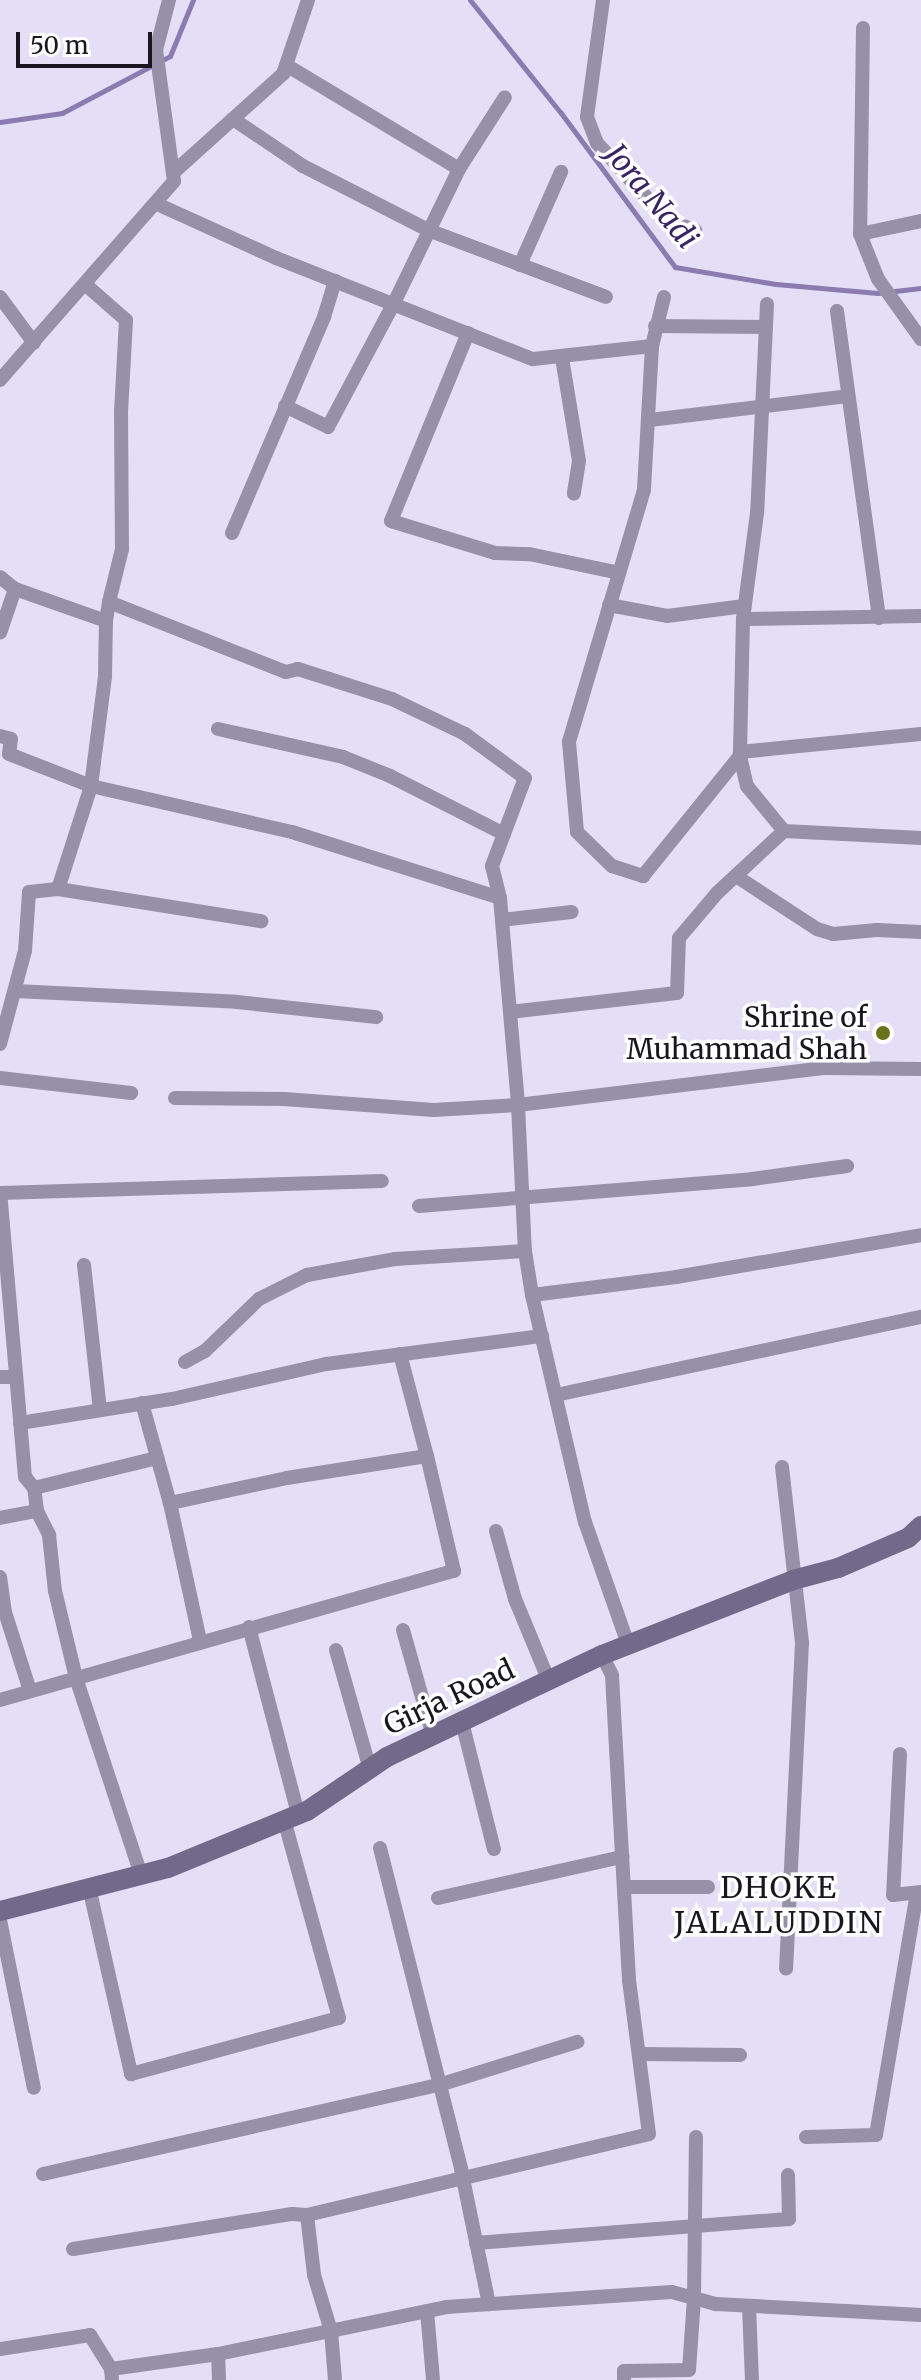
<!DOCTYPE html>
<style>
body{margin:0}
#map{position:relative;width:921px;height:2380px;overflow:hidden;background:#e4def7;font-family:Merriweather,serif}
div>[style]{position:absolute}
[style*='--x']{left:calc(var(--x)*1px);top:calc(var(--y)*1px);width:calc(var(--w)*1px);rotate:calc(var(--a)*1deg)}
.stream>*{height:5px;margin:-2.5px;padding:0 2.5px;transform-origin:2.5px;border-radius:2.5px;background:#8a7cb0}
.minor>*{height:14px;margin:-7px;padding:0 7px;transform-origin:7px;border-radius:7px;background:#9691a8}
.secondary>*{height:20px;margin:-10px;padding:0 10px;transform-origin:10px;border-radius:10px;background:#726a8b}
.dots>*{width:22px;height:22px;translate:-50% -50%;box-sizing:border-box;border:4px solid #fff;border-radius:50%}
span{translate:-50% -50%;white-space:nowrap;text-align:center;line-height:1.15;-webkit-text-stroke:7px #fff;paint-order:stroke}
.poi-label{font-size:28px;color:#18161e}
.right{translate:-100% -50%;text-align:right}
.street-label{font-size:28px;color:#18161e}
.water-label{font-size:30px;color:#3a2363;font-style:italic}
.neighbourhood-label{font-size:30px;color:#18161e;letter-spacing:2px}
.scale{position:absolute;left:16px;top:32px;width:136px;height:36px;box-sizing:border-box;border:4px solid #18161e;border-top:0;padding-left:10px;font-size:24px;line-height:28px;white-space:nowrap;color:#18161e;-webkit-text-stroke:6px #fff;paint-order:stroke}
</style>
<div id="map">
<div class="stream">
<i style="--x:470;--y:0;--w:145;--a:51.2"></i>
<i style="--x:561;--y:113;--w:192;--a:53.5"></i>
<i style="--x:675;--y:267;--w:102;--a:9.6"></i>
<i style="--x:776;--y:284;--w:102;--a:5"></i>
<i style="--x:878;--y:293;--w:43;--a:-6.6"></i>
<i style="--x:0;--y:122;--w:63;--a:-8.3"></i>
<i style="--x:62;--y:113;--w:122;--a:-27.8"></i>
<i style="--x:170;--y:56;--w:61;--a:-67.7"></i>
</div>
<div class="minor">
<i style="--x:603;--y:0;--w:118;--a:97.8"></i>
<i style="--x:587;--y:117;--w:28;--a:69"></i>
<i style="--x:597;--y:143;--w:104;--a:47.7"></i>
<i style="--x:667;--y:220;--w:30;--a:20"></i>
<i style="--x:863;--y:28;--w:206;--a:90.8"></i>
<i style="--x:860;--y:234;--w:48;--a:68.2"></i>
<i style="--x:878;--y:279;--w:74;--a:54.4"></i>
<i style="--x:286;--y:65;--w:202;--a:31"></i>
<i style="--x:233;--y:119;--w:84;--a:33.9"></i>
<i style="--x:303;--y:166;--w:140;--a:27.1"></i>
<i style="--x:428;--y:230;--w:190;--a:20.6"></i>
<i style="--x:174;--y:172;--w:147;--a:-42"></i>
<i style="--x:283;--y:74;--w:78;--a:-71.3"></i>
<i style="--x:157;--y:204;--w:131;--a:24.4"></i>
<i style="--x:276;--y:258;--w:276;--a:21.5"></i>
<i style="--x:533;--y:359;--w:120;--a:-6.2"></i>
<i style="--x:860;--y:234;--w:62;--a:-12"></i>
<i style="--x:520;--y:265;--w:102;--a:-66.2"></i>
<i style="--x:86;--y:285;--w:53;--a:41.2"></i>
<i style="--x:126;--y:320;--w:91;--a:93.1"></i>
<i style="--x:121;--y:411;--w:138;--a:89.6"></i>
<i style="--x:122;--y:549;--w:55;--a:103.8"></i>
<i style="--x:0;--y:297;--w:57;--a:53.5"></i>
<i style="--x:664;--y:297;--w:50;--a:103.8"></i>
<i style="--x:652;--y:346;--w:144;--a:93.2"></i>
<i style="--x:644;--y:490;--w:263;--a:106.6"></i>
<i style="--x:569;--y:742;--w:90;--a:84.9"></i>
<i style="--x:577;--y:832;--w:49;--a:44.2"></i>
<i style="--x:612;--y:866;--w:33;--a:18"></i>
<i style="--x:643;--y:876;--w:154;--a:-51.1"></i>
<i style="--x:767;--y:304;--w:209;--a:92.7"></i>
<i style="--x:757;--y:513;--w:107;--a:97.5"></i>
<i style="--x:743;--y:619;--w:137;--a:91.3"></i>
<i style="--x:740;--y:756;--w:31;--a:77"></i>
<i style="--x:747;--y:786;--w:58;--a:50.6"></i>
<i style="--x:837;--y:311;--w:310;--a:82.2"></i>
<i style="--x:655;--y:326;--w:111;--a:0.5"></i>
<i style="--x:468;--y:333;--w:203;--a:112.3"></i>
<i style="--x:391;--y:521;--w:109;--a:17.1"></i>
<i style="--x:495;--y:553;--w:34;--a:2"></i>
<i style="--x:529;--y:554;--w:92;--a:11.9"></i>
<i style="--x:562;--y:358;--w:104;--a:80.6"></i>
<i style="--x:579;--y:461;--w:33;--a:99"></i>
<i style="--x:0;--y:380;--w:264;--a:-48.8"></i>
<i style="--x:174;--y:181;--w:132;--a:-97.8"></i>
<i style="--x:156;--y:50;--w:52;--a:-75.4"></i>
<i style="--x:285;--y:406;--w:48;--a:26"></i>
<i style="--x:328;--y:427;--w:140;--a:-62"></i>
<i style="--x:394;--y:303;--w:149;--a:-64.1"></i>
<i style="--x:459;--y:169;--w:85;--a:-57.4"></i>
<i style="--x:650;--y:420;--w:199;--a:-6.9"></i>
<i style="--x:232;--y:533;--w:235;--a:-66.9"></i>
<i style="--x:324;--y:317;--w:38;--a:-73"></i>
<i style="--x:0;--y:577;--w:19;--a:39"></i>
<i style="--x:15;--y:589;--w:46;--a:108.8"></i>
<i style="--x:609;--y:605;--w:59;--a:10.7"></i>
<i style="--x:667;--y:616;--w:78;--a:-7.4"></i>
<i style="--x:743;--y:619;--w:178;--a:-1"></i>
<i style="--x:106;--y:621;--w:19;--a:-81"></i>
<i style="--x:109;--y:602;--w:190;--a:21.6"></i>
<i style="--x:286;--y:672;--w:12;--a:-14"></i>
<i style="--x:298;--y:669;--w:99;--a:17.7"></i>
<i style="--x:392;--y:699;--w:81;--a:25.6"></i>
<i style="--x:465;--y:734;--w:74;--a:36.3"></i>
<i style="--x:525;--y:778;--w:94;--a:110.6"></i>
<i style="--x:492;--y:866;--w:33;--a:76"></i>
<i style="--x:218;--y:729;--w:128;--a:12.6"></i>
<i style="--x:343;--y:757;--w:51;--a:22"></i>
<i style="--x:390;--y:776;--w:128;--a:27"></i>
<i style="--x:0;--y:736;--w:11;--a:15"></i>
<i style="--x:11;--y:739;--w:15;--a:98"></i>
<i style="--x:9;--y:754;--w:88;--a:21.3"></i>
<i style="--x:91;--y:786;--w:206;--a:12.9"></i>
<i style="--x:292;--y:832;--w:218;--a:17.6"></i>
<i style="--x:500;--y:898;--w:208;--a:85"></i>
<i style="--x:518;--y:1105;--w:146;--a:87.3"></i>
<i style="--x:525;--y:1251;--w:45;--a:81"></i>
<i style="--x:532;--y:1295;--w:233;--a:76.9"></i>
<i style="--x:585;--y:1522;--w:129;--a:70.6"></i>
<i style="--x:740;--y:752;--w:182;--a:-5.7"></i>
<i style="--x:736;--y:876;--w:97;--a:33.2"></i>
<i style="--x:817;--y:929;--w:17;--a:17"></i>
<i style="--x:833;--y:934;--w:44;--a:-5.2"></i>
<i style="--x:877;--y:930;--w:44;--a:2.6"></i>
<i style="--x:58;--y:889;--w:206;--a:9"></i>
<i style="--x:502;--y:920;--w:70;--a:-6.5"></i>
<i style="--x:15;--y:991;--w:222;--a:2.8"></i>
<i style="--x:237;--y:1002;--w:140;--a:6.2"></i>
<i style="--x:510;--y:1012;--w:168;--a:-6.5"></i>
<i style="--x:677;--y:993;--w:55;--a:-87.9"></i>
<i style="--x:679;--y:938;--w:59;--a:-49.8"></i>
<i style="--x:717;--y:893;--w:91;--a:-42.8"></i>
<i style="--x:784;--y:831;--w:137;--a:2.9"></i>
<i style="--x:0;--y:1044;--w:96;--a:-75"></i>
<i style="--x:25;--y:951;--w:59;--a:-86.1"></i>
<i style="--x:29;--y:892;--w:29;--a:-6"></i>
<i style="--x:58;--y:889;--w:108;--a:-72.2"></i>
<i style="--x:91;--y:786;--w:111;--a:-82.7"></i>
<i style="--x:105;--y:676;--w:55;--a:-89"></i>
<i style="--x:106;--y:621;--w:96;--a:-160.6"></i>
<i style="--x:0;--y:1078;--w:132;--a:6.5"></i>
<i style="--x:175;--y:1098;--w:109;--a:0.5"></i>
<i style="--x:284;--y:1099;--w:150;--a:4.2"></i>
<i style="--x:434;--y:1110;--w:84;--a:-3.4"></i>
<i style="--x:518;--y:1105;--w:307;--a:-6.9"></i>
<i style="--x:823;--y:1068;--w:98;--a:0.6"></i>
<i style="--x:419;--y:1206;--w:334;--a:-4.6"></i>
<i style="--x:752;--y:1179;--w:96;--a:-7.8"></i>
<i style="--x:84;--y:1265;--w:146;--a:83.7"></i>
<i style="--x:532;--y:1295;--w:145;--a:-7.1"></i>
<i style="--x:676;--y:1277;--w:249;--a:-9.7"></i>
<i style="--x:400;--y:1354;--w:106;--a:75.2"></i>
<i style="--x:185;--y:1362;--w:23;--a:-29"></i>
<i style="--x:205;--y:1351;--w:75;--a:-43.9"></i>
<i style="--x:259;--y:1299;--w:54;--a:-26.6"></i>
<i style="--x:307;--y:1275;--w:89;--a:-10.3"></i>
<i style="--x:395;--y:1259;--w:130;--a:-3.5"></i>
<i style="--x:0;--y:1377;--w:16;--a:0"></i>
<i style="--x:556;--y:1395;--w:373;--a:-12.1"></i>
<i style="--x:142;--y:1403;--w:104;--a:74.4"></i>
<i style="--x:170;--y:1503;--w:141;--a:77.7"></i>
<i style="--x:20;--y:1423;--w:154;--a:-9"></i>
<i style="--x:172;--y:1399;--w:158;--a:-12.8"></i>
<i style="--x:326;--y:1364;--w:218;--a:-7.4"></i>
<i style="--x:782;--y:1467;--w:177;--a:83.5"></i>
<i style="--x:802;--y:1643;--w:326;--a:92.8"></i>
<i style="--x:34;--y:1488;--w:127;--a:-13.7"></i>
<i style="--x:37;--y:1511;--w:27;--a:63"></i>
<i style="--x:49;--y:1535;--w:56;--a:83.9"></i>
<i style="--x:55;--y:1591;--w:89;--a:76.4"></i>
<i style="--x:76;--y:1678;--w:206;--a:71.7"></i>
<i style="--x:0;--y:1518;--w:38;--a:-11"></i>
<i style="--x:37;--y:1511;--w:23;--a:-97"></i>
<i style="--x:34;--y:1488;--w:14;--a:-129"></i>
<i style="--x:25;--y:1477;--w:285;--a:-95"></i>
<i style="--x:0;--y:1193;--w:382;--a:-1.8"></i>
<i style="--x:496;--y:1531;--w:71;--a:74.4"></i>
<i style="--x:515;--y:1599;--w:89;--a:67.5"></i>
<i style="--x:0;--y:1577;--w:35;--a:82"></i>
<i style="--x:5;--y:1612;--w:83;--a:72.4"></i>
<i style="--x:249;--y:1627;--w:193;--a:75.3"></i>
<i style="--x:403;--y:1630;--w:110;--a:74.2"></i>
<i style="--x:336;--y:1650;--w:124;--a:74.1"></i>
<i style="--x:0;--y:1700;--w:472;--a:-15.9"></i>
<i style="--x:454;--y:1571;--w:118;--a:-103.2"></i>
<i style="--x:427;--y:1456;--w:142;--a:171.1"></i>
<i style="--x:287;--y:1478;--w:120;--a:167.9"></i>
<i style="--x:462;--y:1722;--w:131;--a:75.9"></i>
<i style="--x:900;--y:1754;--w:141;--a:92.8"></i>
<i style="--x:893;--y:1895;--w:28;--a:-6"></i>
<i style="--x:380;--y:1848;--w:331;--a:75.8"></i>
<i style="--x:461;--y:2169;--w:138;--a:78.3"></i>
<i style="--x:89;--y:1887;--w:192;--a:77.3"></i>
<i style="--x:131;--y:2074;--w:215;--a:-15.1"></i>
<i style="--x:339;--y:2018;--w:205;--a:-105.5"></i>
<i style="--x:624;--y:1887;--w:84;--a:0"></i>
<i style="--x:438;--y:1898;--w:189;--a:-12.6"></i>
<i style="--x:0;--y:1920;--w:171;--a:78.6"></i>
<i style="--x:639;--y:2054;--w:101;--a:0.6"></i>
<i style="--x:806;--y:2137;--w:70;--a:-1.6"></i>
<i style="--x:876;--y:2135;--w:245;--a:-80.4"></i>
<i style="--x:43;--y:2174;--w:406;--a:-12.7"></i>
<i style="--x:439;--y:2085;--w:145;--a:-17.3"></i>
<i style="--x:307;--y:2215;--w:60;--a:83.3"></i>
<i style="--x:314;--y:2275;--w:59;--a:73.1"></i>
<i style="--x:331;--y:2331;--w:49;--a:85.3"></i>
<i style="--x:476;--y:2243;--w:314;--a:-4.4"></i>
<i style="--x:789;--y:2219;--w:44;--a:-91.3"></i>
<i style="--x:73;--y:2249;--w:222;--a:-9.1"></i>
<i style="--x:292;--y:2214;--w:15;--a:4"></i>
<i style="--x:307;--y:2215;--w:351;--a:-13.3"></i>
<i style="--x:649;--y:2134;--w:155;--a:-97.4"></i>
<i style="--x:629;--y:1980;--w:305;--a:-93.2"></i>
<i style="--x:612;--y:1675;--w:22;--a:-117"></i>
<i style="--x:749;--y:2306;--w:74;--a:87.7"></i>
<i style="--x:427;--y:2311;--w:69;--a:85"></i>
<i style="--x:0;--y:2349;--w:91;--a:-8.8"></i>
<i style="--x:90;--y:2335;--w:40;--a:58"></i>
<i style="--x:112;--y:2380;--w:11;--a:-95"></i>
<i style="--x:111;--y:2369;--w:108;--a:-8"></i>
<i style="--x:219;--y:2380;--w:26;--a:-92"></i>
<i style="--x:218;--y:2354;--w:233;--a:-11.6"></i>
<i style="--x:446;--y:2307;--w:226;--a:-3.8"></i>
<i style="--x:672;--y:2292;--w:46;--a:15.3"></i>
<i style="--x:716;--y:2304;--w:205;--a:3.1"></i>
<i style="--x:624;--y:2380;--w:9;--a:-90"></i>
<i style="--x:624;--y:2371;--w:65;--a:-0.9"></i>
<i style="--x:689;--y:2370;--w:72;--a:-86"></i>
<i style="--x:694;--y:2298;--w:161;--a:-89.3"></i>
</div>
<div class="secondary">
<i style="--x:0;--y:1911;--w:173;--a:-14.4"></i>
<i style="--x:168;--y:1868;--w:150;--a:-22.3"></i>
<i style="--x:307;--y:1811;--w:97;--a:-34"></i>
<i style="--x:387;--y:1757;--w:238;--a:-25.4"></i>
<i style="--x:602;--y:1655;--w:205;--a:-21.4"></i>
<i style="--x:793;--y:1580;--w:47;--a:-14.9"></i>
<i style="--x:838;--y:1568;--w:76;--a:-23.2"></i>
<i style="--x:908;--y:1538;--w:18;--a:-43"></i>
</div>
<div class="dots">
<i style="left:883px;top:1033px;background:#69731c"></i>
</div>
<div class="poi-label">
<span class="right" style="left:867px;top:1033px">Shrine of<br>Muhammad Shah</span>
</div>
<div class="street-label">
<span style="left:449px;top:1697px;rotate:-25deg">Girja Road</span>
</div>
<div class="water-label">
<span style="left:652px;top:196px;rotate:50deg">Jora Nadi</span>
</div>
<div class="neighbourhood-label">
<span style="left:779px;top:1904px">DHOKE<br>JALALUDDIN</span>
</div>
<div class="scale">50 m</div>
</div>
